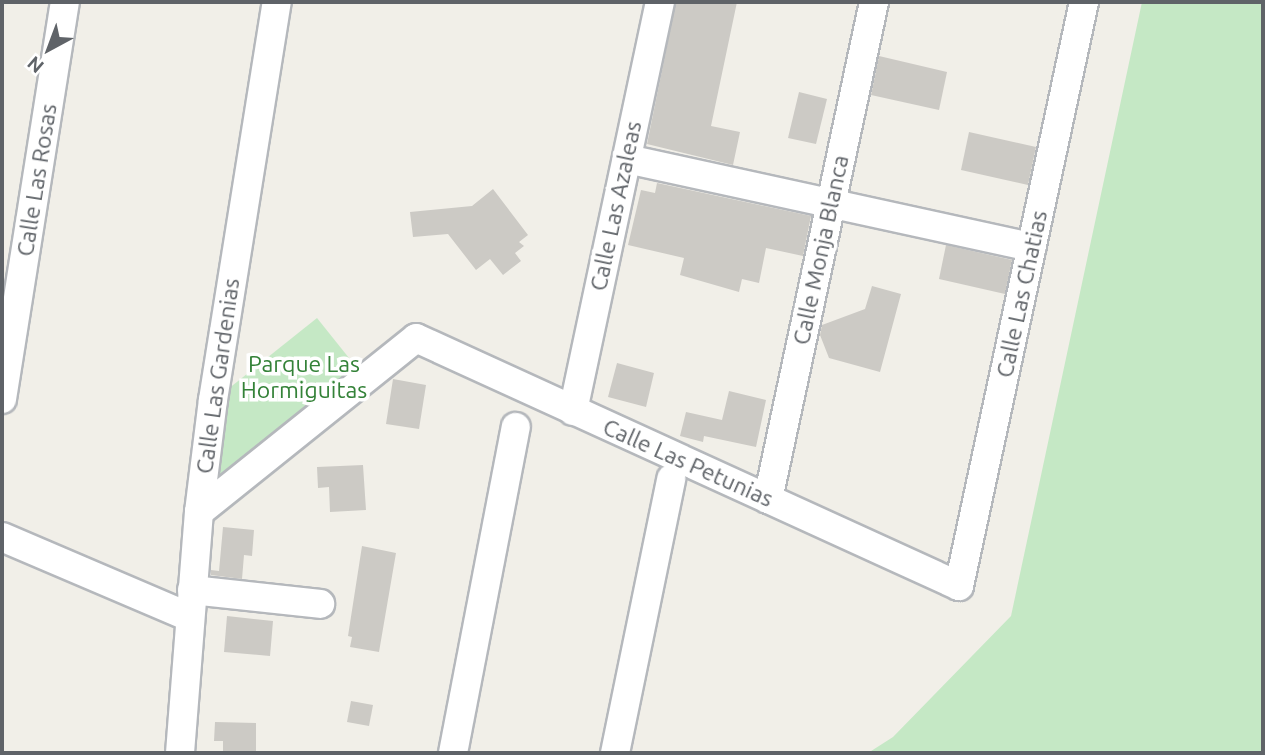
<!DOCTYPE html>
<style>
body{margin:0}
#map{position:relative;width:1265px;height:755px;overflow:hidden;background:#f1efe8;font-family:Ubuntu,sans-serif}
div>[style]{position:absolute}
[style*='--x']{left:calc(var(--x)*1px);top:calc(var(--y)*1px);width:calc(var(--w)*1px);rotate:calc(var(--a)*1deg)}
.green>*{inset:0;background:#c5e8c5}
.building>*{inset:0;background:#cccac5}
.roads{filter:drop-shadow(2px 0 #b5b8bc) drop-shadow(-2px 0 #b5b8bc) drop-shadow(0 2px #b5b8bc) drop-shadow(0 -2px #b5b8bc)}
.street>*{height:28px;margin:-14px;padding:0 14px;transform-origin:14px;border-radius:14px;background:#fff}
span{translate:-50% -50%;white-space:nowrap;text-align:center;line-height:1.15;-webkit-text-stroke:7px #fff;paint-order:stroke}
.street-label{font-size:23px;color:#5f6368}
.park-label{font-size:23px;color:#348238}
.frame{position:absolute;inset:0;border:4px solid #5f6368;pointer-events:none}
.north{position:absolute;left:14px;top:14px;width:70px;height:70px;-webkit-text-stroke:5px #fff;paint-order:stroke;rotate:221deg;font-size:19px;font-weight:700;line-height:28px;text-align:center;color:#5f6368}
.north::after{content:'';display:block;margin:auto;width:24px;height:32px;background:#5f6368;clip-path:polygon(50% 0,100% 100%,50% 72%,0 100%)}
</style>
<div id="map">
<div class="green">
<i style="clip-path:polygon(1142px 2px,1263px 2px,1263px 753px,868px 753px,893px 737px,1011px 616px)"></i>
<i style="clip-path:polygon(317px 318px,365px 378px,199px 512px,213px 401px)"></i>
</div>
<div class="building">
<i style="clip-path:polygon(676px 2px,737px 2px,711px 126px,740px 132px,733px 165px,647px 144px)"></i>
<i style="clip-path:polygon(879px 56px,947px 72px,939px 110px,871px 95px)"></i>
<i style="clip-path:polygon(799px 92px,827px 99px,816px 144px,788px 138px)"></i>
<i style="clip-path:polygon(969px 132px,1036px 147px,1028px 185px,961px 170px)"></i>
<i style="clip-path:polygon(657px 183px,811px 216px,803px 256px,766px 248px,759px 283px,742px 279px,739px 292px,680px 275px,684px 258px,628px 245px,641px 190px,655px 193px)"></i>
<i style="clip-path:polygon(493px 189px,528px 235px,519px 242px,524px 246px,515px 253px,521px 261px,503px 275px,490px 259px,476px 270px,448px 234px,413px 237px,410px 212px,472px 206px)"></i>
<i style="clip-path:polygon(946px 245px,1012px 260px,1005px 294px,939px 279px)"></i>
<i style="clip-path:polygon(872px 286px,901px 294px,880px 372px,829px 358px,820px 335px,822px 325px,865px 309px)"></i>
<i style="clip-path:polygon(617px 363px,654px 373px,646px 407px,608px 397px)"></i>
<i style="clip-path:polygon(393px 379px,426px 385px,419px 429px,386px 424px)"></i>
<i style="clip-path:polygon(729px 391px,766px 400px,756px 447px,704px 436px,703px 442px,680px 436px,686px 412px,722px 420px)"></i>
<i style="clip-path:polygon(363px 465px,366px 510px,330px 512px,329px 487px,318px 488px,317px 467px)"></i>
<i style="clip-path:polygon(223px 527px,254px 530px,252px 556px,244px 555px,242px 579px,211px 575px,211px 570px,219px 571px)"></i>
<i style="clip-path:polygon(362px 546px,396px 553px,379px 652px,350px 647px,352px 637px,348px 636px)"></i>
<i style="clip-path:polygon(227px 616px,273px 621px,270px 656px,224px 652px)"></i>
<i style="clip-path:polygon(351px 701px,373px 705px,369px 726px,347px 722px)"></i>
<i style="clip-path:polygon(215px 722px,256px 723px,256px 753px,223px 753px,223px 741px,214px 741px)"></i>
</div>
<div class="roads">
<div class="street">
<i style="--x:627;--y:159;--w:414;--a:12.3"></i>
<i style="--x:2;--y:399;--w:402;--a:-81"></i>
<i style="--x:573;--y:411;--w:418;--a:-78"></i>
<i style="--x:768;--y:499;--w:508;--a:-77.96"></i>
<i style="--x:199;--y:512;--w:278;--a:-38.7"></i>
<i style="--x:416;--y:338;--w:597;--a:24.55"></i>
<i style="--x:959;--y:586;--w:597;--a:-77.92"></i>
<i style="--x:2;--y:537;--w:204;--a:23.1"></i>
<i style="--x:192;--y:590;--w:129;--a:6.2"></i>
<i style="--x:180;--y:753;--w:242;--a:-85.5"></i>
<i style="--x:199;--y:512;--w:113;--a:-82.9"></i>
<i style="--x:213;--y:400;--w:403;--a:-80.9"></i>
<i style="--x:453;--y:753;--w:332;--a:-79.1"></i>
<i style="--x:615;--y:753;--w:280;--a:-78.4"></i>
</div>
</div>
<div class="street-label">
<span style="left:37px;top:180px;rotate:-81deg">Calle Las Rosas</span>
<span style="left:616px;top:206px;rotate:-78deg">Calle Las Azaleas</span>
<span style="left:821px;top:250px;rotate:-78deg">Calle Monja Blanca</span>
<span style="left:1022px;top:294px;rotate:-78deg">Calle Las Chatias</span>
<span style="left:218px;top:376px;rotate:-82deg">Calle Las Gardenias</span>
<span style="left:688px;top:463px;rotate:24deg">Calle Las Petunias</span>
</div>
<div class="park-label">
<span style="left:304px;top:377px">Parque Las<br>Hormiguitas</span>
</div>
<div class="frame"></div>
<div class="north">N</div>
</div>
